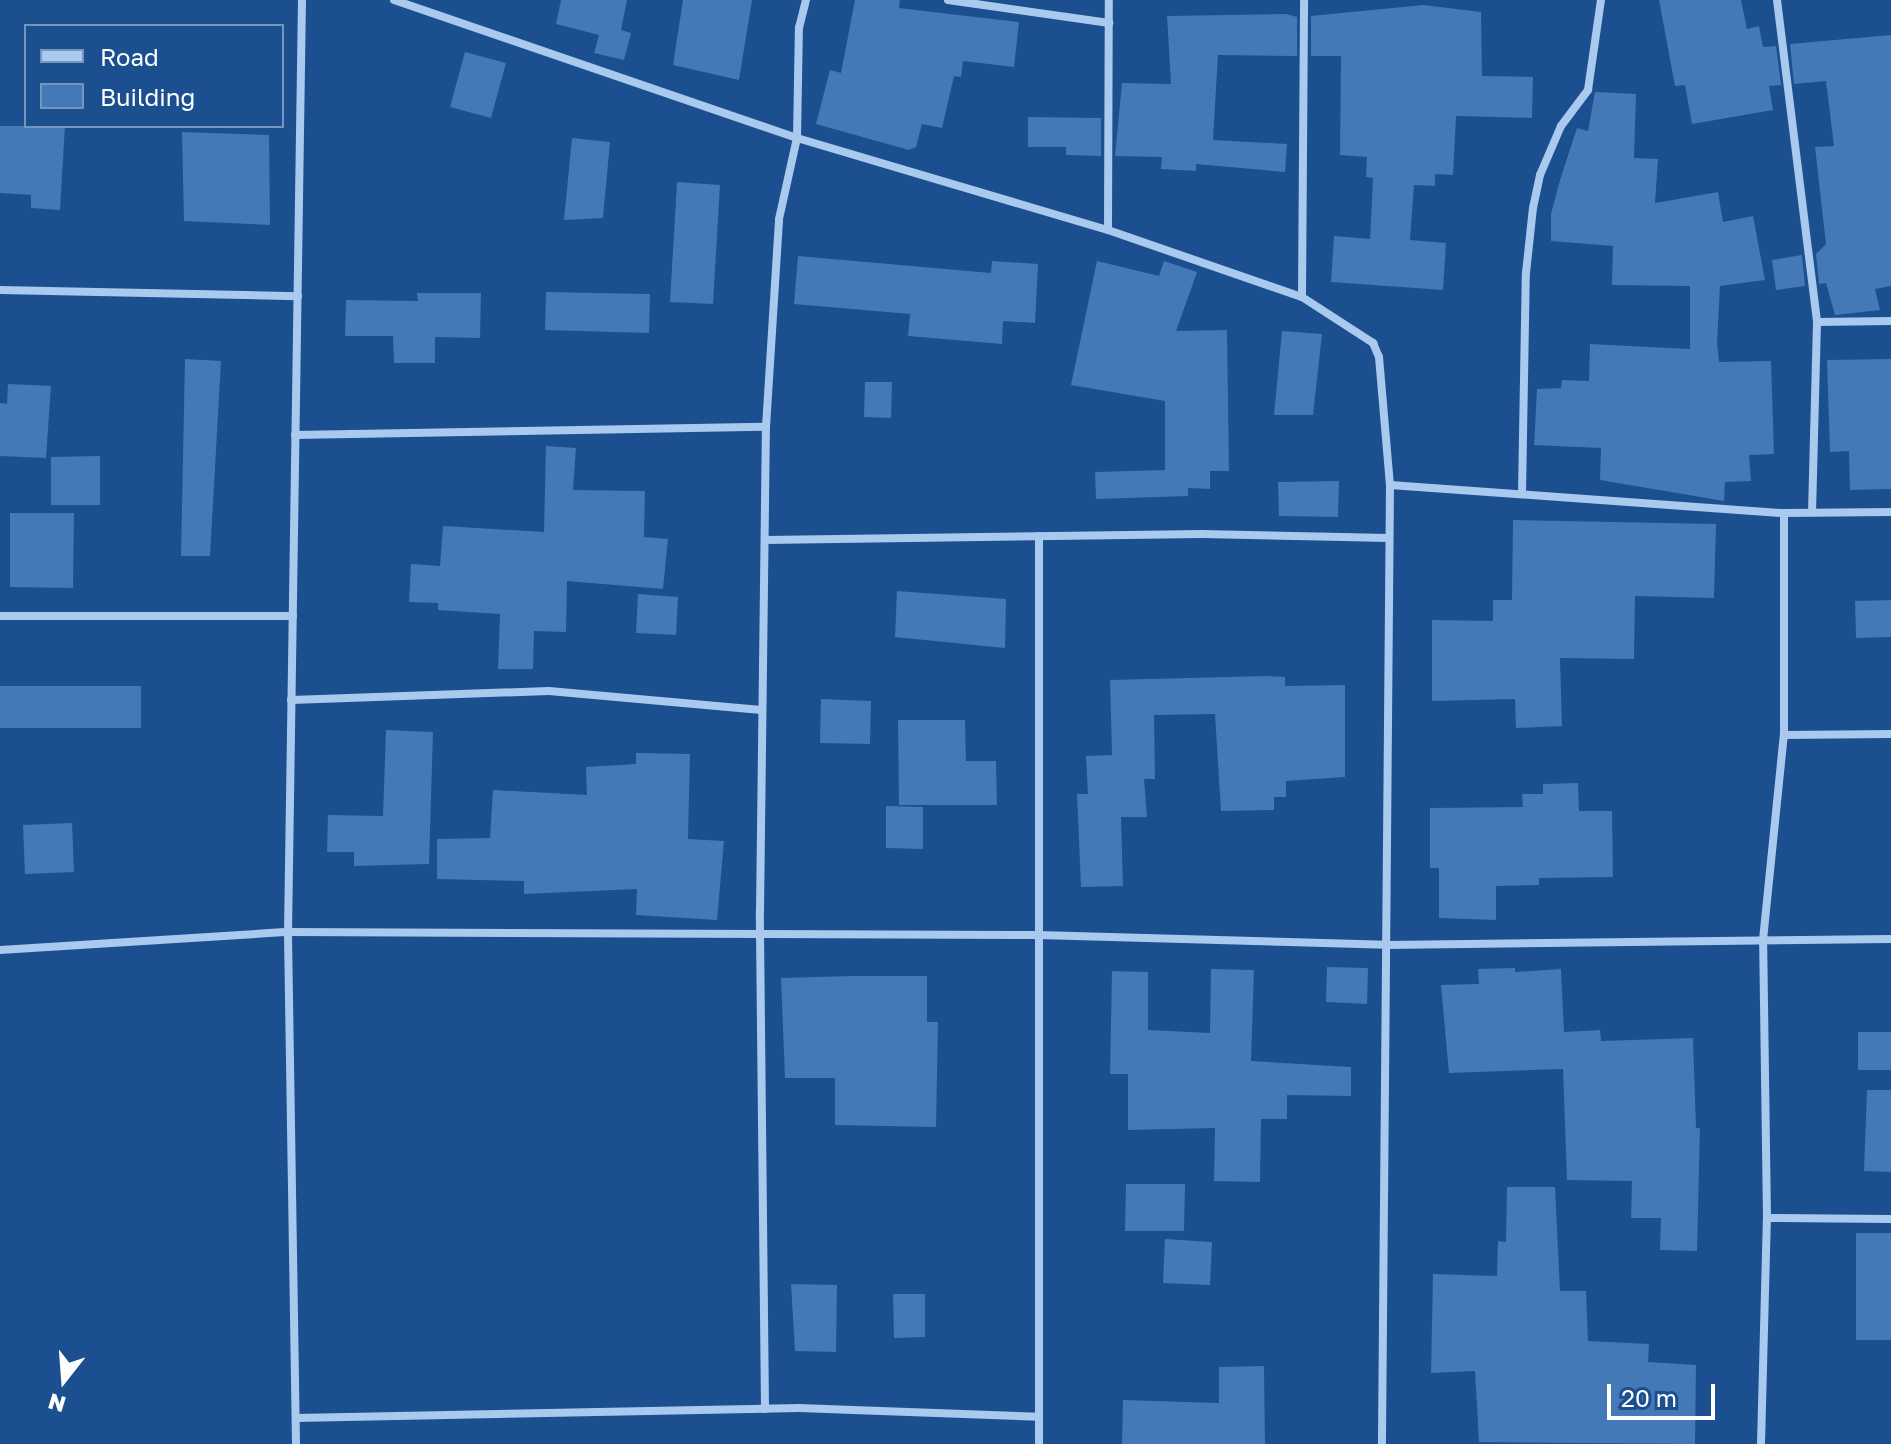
<!DOCTYPE html>
<style>
body{margin:0}
#map{position:relative;width:1891px;height:1444px;overflow:hidden;background:#1b4f8f;font-family:"Golos Text",sans-serif}
div>[style]{position:absolute}
[style*='--x']{left:calc(var(--x)*1px);top:calc(var(--y)*1px);width:calc(var(--w)*1px);rotate:calc(var(--a)*1deg)}
.building>*{inset:0;background:#4478b7}
.minor>*{height:8px;margin:-4px;padding:0 4px;transform-origin:4px;border-radius:4px;background:#a9c9ee}
span{translate:-50% -50%;white-space:nowrap;text-align:center;line-height:1.15;-webkit-text-stroke:6px #1b4f8f;paint-order:stroke}
.legend{position:absolute;left:24px;top:24px;width:260px;height:104px;box-sizing:border-box;background:#1b4f8f;border:2px solid #7695bc;margin:0;padding:10px 14px;list-style:none;font-size:24px;color:#fff}
.legend li{display:flex;align-items:center;gap:16px;height:40px}
.legend b{width:40px;border:2px solid #7695bc}
.north{position:absolute;left:24px;top:1340px;width:80px;height:80px;-webkit-text-stroke:6px #1b4f8f;paint-order:stroke;rotate:197deg;font-size:22px;font-weight:700;line-height:32px;text-align:center;color:#fff}
.north::after{content:'';display:block;margin:auto;width:28px;height:36px;background:#fff;clip-path:polygon(50% 0,100% 100%,50% 72%,0 100%)}
.scale{position:absolute;left:1607px;top:1384px;width:108px;height:36px;box-sizing:border-box;border:4px solid #fff;border-top:0;padding-left:10px;font-size:24px;line-height:28px;white-space:nowrap;color:#fff;-webkit-text-stroke:6px #1b4f8f;paint-order:stroke}
</style>
<div id="map">
<div class="building">
<i style="clip-path:polygon(561px 0,627px 0,621px 30px,631px 33px,624px 60px,594px 53px,599px 35px,556px 24px)"></i>
<i style="clip-path:polygon(683px 0,752px 0,739px 80px,673px 65px)"></i>
<i style="clip-path:polygon(855px 0,900px 0,899px 8px,1019px 22px,1014px 67px,963px 61px,961px 77px,954px 76px,942px 128px,922px 124px,916px 147px,909px 150px,816px 124px,830px 70px,841px 73px)"></i>
<i style="clip-path:polygon(1659px 0,1741px 0,1747px 29px,1759px 26px,1763px 47px,1776px 46px,1781px 85px,1769px 86px,1773px 110px,1692px 124px,1685px 85px,1675px 86px)"></i>
<i style="clip-path:polygon(1423px 5px,1481px 12px,1482px 76px,1533px 77px,1532px 118px,1456px 116px,1453px 175px,1435px 174px,1435px 186px,1414px 185px,1410px 240px,1446px 243px,1443px 290px,1331px 282px,1334px 236px,1370px 239px,1373px 178px,1366px 177px,1367px 157px,1340px 155px,1341px 56px,1311px 56px,1311px 16px)"></i>
<i style="clip-path:polygon(1286px 14px,1297px 17px,1297px 56px,1218px 55px,1213px 140px,1287px 144px,1285px 172px,1196px 164px,1196px 171px,1161px 169px,1162px 157px,1115px 156px,1122px 83px,1171px 84px,1167px 16px)"></i>
<i style="clip-path:polygon(1891px 35px,1891px 286px,1875px 289px,1880px 310px,1835px 315px,1826px 283px,1819px 284px,1816px 254px,1826px 244px,1815px 147px,1834px 146px,1826px 81px,1794px 84px,1790px 44px)"></i>
<i style="clip-path:polygon(465px 52px,506px 63px,491px 118px,450px 107px)"></i>
<i style="clip-path:polygon(1595px 92px,1636px 94px,1634px 158px,1658px 159px,1655px 203px,1718px 192px,1723px 222px,1753px 216px,1765px 280px,1720px 286px,1717px 343px,1719px 362px,1771px 361px,1774px 454px,1749px 455px,1751px 481px,1725px 482px,1724px 501px,1600px 480px,1601px 448px,1534px 445px,1537px 389px,1561px 388px,1562px 380px,1589px 381px,1590px 344px,1690px 349px,1690px 286px,1612px 285px,1613px 246px,1551px 241px,1551px 214px,1560px 180px,1577px 128px,1588px 131px)"></i>
<i style="clip-path:polygon(1028px 117px,1101px 118px,1101px 156px,1066px 155px,1066px 147px,1028px 147px)"></i>
<i style="clip-path:polygon(0 126px,65px 126px,60px 210px,31px 208px,31px 195px,0 193px)"></i>
<i style="clip-path:polygon(182px 132px,269px 135px,270px 225px,184px 221px)"></i>
<i style="clip-path:polygon(572px 138px,610px 142px,603px 218px,564px 220px)"></i>
<i style="clip-path:polygon(677px 182px,720px 185px,713px 304px,670px 302px)"></i>
<i style="clip-path:polygon(1802px 255px,1805px 286px,1776px 290px,1772px 260px)"></i>
<i style="clip-path:polygon(798px 256px,991px 273px,992px 261px,1038px 264px,1035px 323px,1003px 321px,1002px 344px,908px 336px,910px 314px,794px 304px)"></i>
<i style="clip-path:polygon(1097px 261px,1159px 276px,1164px 261px,1197px 272px,1176px 331px,1227px 330px,1229px 471px,1210px 471px,1210px 489px,1188px 488px,1188px 496px,1096px 499px,1095px 472px,1165px 470px,1165px 401px,1071px 385px)"></i>
<i style="clip-path:polygon(546px 292px,650px 294px,649px 333px,545px 330px)"></i>
<i style="clip-path:polygon(417px 293px,481px 293px,480px 338px,435px 337px,435px 363px,394px 363px,393px 336px,345px 336px,346px 300px,418px 301px)"></i>
<i style="clip-path:polygon(1282px 331px,1322px 334px,1313px 415px,1274px 415px)"></i>
<i style="clip-path:polygon(185px 359px,221px 361px,210px 556px,181px 556px)"></i>
<i style="clip-path:polygon(1891px 359px,1891px 489px,1850px 490px,1849px 451px,1830px 452px,1827px 360px)"></i>
<i style="clip-path:polygon(865px 382px,892px 382px,891px 418px,864px 417px)"></i>
<i style="clip-path:polygon(8px 384px,51px 386px,46px 458px,0 456px,0 403px,7px 404px)"></i>
<i style="clip-path:polygon(546px 446px,576px 448px,573px 490px,645px 491px,644px 537px,668px 539px,663px 589px,567px 581px,566px 632px,534px 631px,533px 669px,498px 669px,500px 614px,438px 610px,438px 603px,409px 602px,411px 564px,440px 566px,443px 526px,544px 532px)"></i>
<i style="clip-path:polygon(100px 456px,100px 505px,51px 505px,51px 457px)"></i>
<i style="clip-path:polygon(1339px 481px,1338px 517px,1279px 516px,1278px 482px)"></i>
<i style="clip-path:polygon(10px 513px,74px 513px,73px 588px,10px 587px)"></i>
<i style="clip-path:polygon(1513px 520px,1716px 524px,1714px 598px,1635px 596px,1634px 659px,1560px 658px,1562px 726px,1516px 728px,1515px 699px,1432px 701px,1432px 620px,1493px 621px,1493px 600px,1512px 600px)"></i>
<i style="clip-path:polygon(897px 591px,1006px 599px,1005px 648px,895px 637px)"></i>
<i style="clip-path:polygon(638px 594px,678px 597px,676px 635px,636px 633px)"></i>
<i style="clip-path:polygon(1891px 600px,1891px 637px,1856px 638px,1855px 601px)"></i>
<i style="clip-path:polygon(1267px 676px,1285px 677px,1285px 686px,1345px 685px,1345px 777px,1286px 781px,1286px 797px,1274px 797px,1274px 810px,1221px 811px,1215px 714px,1154px 715px,1155px 779px,1144px 779px,1147px 817px,1121px 817px,1123px 886px,1081px 887px,1077px 794px,1088px 794px,1086px 756px,1112px 755px,1110px 680px)"></i>
<i style="clip-path:polygon(0 686px,141px 686px,141px 728px,0 728px)"></i>
<i style="clip-path:polygon(821px 699px,871px 701px,870px 744px,820px 743px)"></i>
<i style="clip-path:polygon(898px 720px,965px 720px,966px 761px,996px 761px,997px 805px,899px 805px)"></i>
<i style="clip-path:polygon(386px 730px,433px 732px,429px 864px,354px 866px,354px 852px,327px 852px,328px 815px,383px 816px)"></i>
<i style="clip-path:polygon(636px 753px,690px 754px,688px 839px,724px 841px,717px 920px,636px 915px,637px 889px,524px 894px,524px 881px,437px 879px,437px 839px,490px 838px,493px 790px,587px 795px,586px 767px,636px 764px)"></i>
<i style="clip-path:polygon(1578px 783px,1579px 811px,1612px 811px,1613px 877px,1539px 878px,1539px 885px,1496px 886px,1496px 920px,1439px 918px,1439px 868px,1430px 868px,1430px 808px,1523px 807px,1522px 794px,1543px 794px,1543px 784px)"></i>
<i style="clip-path:polygon(886px 806px,923px 807px,923px 849px,886px 848px)"></i>
<i style="clip-path:polygon(72px 823px,74px 872px,25px 874px,23px 825px)"></i>
<i style="clip-path:polygon(1327px 967px,1368px 968px,1367px 1004px,1326px 1002px)"></i>
<i style="clip-path:polygon(1515px 968px,1515px 972px,1561px 969px,1564px 1032px,1600px 1030px,1601px 1041px,1693px 1038px,1696px 1128px,1700px 1128px,1697px 1251px,1660px 1250px,1661px 1218px,1631px 1218px,1632px 1181px,1567px 1180px,1563px 1069px,1449px 1073px,1441px 985px,1479px 984px,1478px 969px)"></i>
<i style="clip-path:polygon(1211px 969px,1254px 970px,1251px 1061px,1351px 1067px,1351px 1096px,1287px 1095px,1287px 1119px,1261px 1119px,1260px 1182px,1214px 1181px,1215px 1128px,1128px 1130px,1128px 1074px,1110px 1074px,1112px 971px,1148px 972px,1148px 1030px,1210px 1033px)"></i>
<i style="clip-path:polygon(852px 976px,927px 976px,927px 1022px,938px 1022px,936px 1127px,835px 1125px,835px 1078px,785px 1078px,781px 978px)"></i>
<i style="clip-path:polygon(1858px 1032px,1891px 1032px,1891px 1070px,1858px 1070px)"></i>
<i style="clip-path:polygon(1867px 1090px,1891px 1090px,1891px 1172px,1864px 1171px)"></i>
<i style="clip-path:polygon(1126px 1184px,1185px 1184px,1184px 1231px,1125px 1231px)"></i>
<i style="clip-path:polygon(1507px 1187px,1555px 1187px,1560px 1291px,1586px 1291px,1588px 1341px,1649px 1344px,1648px 1362px,1696px 1365px,1695px 1444px,1479px 1442px,1475px 1371px,1431px 1373px,1433px 1274px,1497px 1276px,1498px 1241px,1506px 1242px)"></i>
<i style="clip-path:polygon(1856px 1233px,1891px 1233px,1891px 1340px,1856px 1340px)"></i>
<i style="clip-path:polygon(1165px 1239px,1212px 1242px,1210px 1285px,1163px 1283px)"></i>
<i style="clip-path:polygon(791px 1284px,837px 1285px,836px 1352px,795px 1351px)"></i>
<i style="clip-path:polygon(893px 1294px,925px 1294px,925px 1337px,894px 1338px)"></i>
<i style="clip-path:polygon(1264px 1366px,1265px 1444px,1122px 1444px,1123px 1400px,1219px 1403px,1219px 1367px)"></i>
</div>
<div class="minor">
<i style="--x:394;--y:0;--w:426;--a:18.9"></i>
<i style="--x:797;--y:138;--w:324;--a:16.5"></i>
<i style="--x:1108;--y:230;--w:205;--a:19.1"></i>
<i style="--x:1302;--y:297;--w:85;--a:32.9"></i>
<i style="--x:1373;--y:343;--w:15;--a:67"></i>
<i style="--x:1379;--y:357;--w:128;--a:85.1"></i>
<i style="--x:1390;--y:485;--w:959;--a:90.48"></i>
<i style="--x:948;--y:0;--w:163;--a:8.1"></i>
<i style="--x:1777;--y:0;--w:324;--a:82.9"></i>
<i style="--x:1817;--y:322;--w:189;--a:91.5"></i>
<i style="--x:1108;--y:230;--w:230;--a:-89.8"></i>
<i style="--x:0;--y:290;--w:298;--a:1.2"></i>
<i style="--x:1302;--y:297;--w:297;--a:-89.6"></i>
<i style="--x:1817;--y:322;--w:74;--a:-0.8"></i>
<i style="--x:295;--y:435;--w:471;--a:-1"></i>
<i style="--x:1390;--y:485;--w:395;--a:4.1"></i>
<i style="--x:1522;--y:493;--w:220;--a:-89"></i>
<i style="--x:1526;--y:273;--w:65;--a:-83.9"></i>
<i style="--x:1533;--y:208;--w:34;--a:-78"></i>
<i style="--x:1540;--y:175;--w:53;--a:-66.8"></i>
<i style="--x:1561;--y:126;--w:45;--a:-53.1"></i>
<i style="--x:1588;--y:90;--w:91;--a:-81.8"></i>
<i style="--x:765;--y:540;--w:437;--a:-0.8"></i>
<i style="--x:1202;--y:534;--w:187;--a:1.2"></i>
<i style="--x:0;--y:616;--w:293;--a:0"></i>
<i style="--x:291;--y:700;--w:258;--a:-2"></i>
<i style="--x:549;--y:691;--w:213;--a:5.1"></i>
<i style="--x:1784;--y:735;--w:107;--a:-0.5"></i>
<i style="--x:0;--y:950;--w:289;--a:-3.6"></i>
<i style="--x:288;--y:932;--w:750;--a:0.23"></i>
<i style="--x:1038;--y:935;--w:348;--a:1.6"></i>
<i style="--x:1386;--y:945;--w:505;--a:-0.68"></i>
<i style="--x:1767;--y:1218;--w:124;--a:0.5"></i>
<i style="--x:765;--y:1409;--w:497;--a:-90.6"></i>
<i style="--x:760;--y:912;--w:485;--a:-89.3"></i>
<i style="--x:766;--y:427;--w:208;--a:-86.4"></i>
<i style="--x:779;--y:219;--w:83;--a:-77.5"></i>
<i style="--x:797;--y:138;--w:110;--a:-89"></i>
<i style="--x:799;--y:28;--w:29;--a:-76"></i>
<i style="--x:296;--y:1418;--w:503;--a:-1.14"></i>
<i style="--x:799;--y:1408;--w:240;--a:2.1"></i>
<i style="--x:296;--y:1444;--w:512;--a:-90.9"></i>
<i style="--x:288;--y:932;--w:932;--a:-89.14"></i>
<i style="--x:1039;--y:1444;--w:908;--a:-90"></i>
<i style="--x:1761;--y:1444;--w:226;--a:-88.5"></i>
<i style="--x:1767;--y:1218;--w:278;--a:-90.8"></i>
<i style="--x:1763;--y:940;--w:206;--a:-84.2"></i>
<i style="--x:1784;--y:735;--w:222;--a:-90"></i>
<i style="--x:1784;--y:513;--w:107;--a:-0.5"></i>
</div>
<ul class="legend">
<li><b style="height:10px;background:#a9c9ee"></b>Road</li>
<li><b style="height:22px;background:#4478b7"></b>Building</li>
</ul>
<div class="north">N</div>
<div class="scale">20 m</div>
</div>
